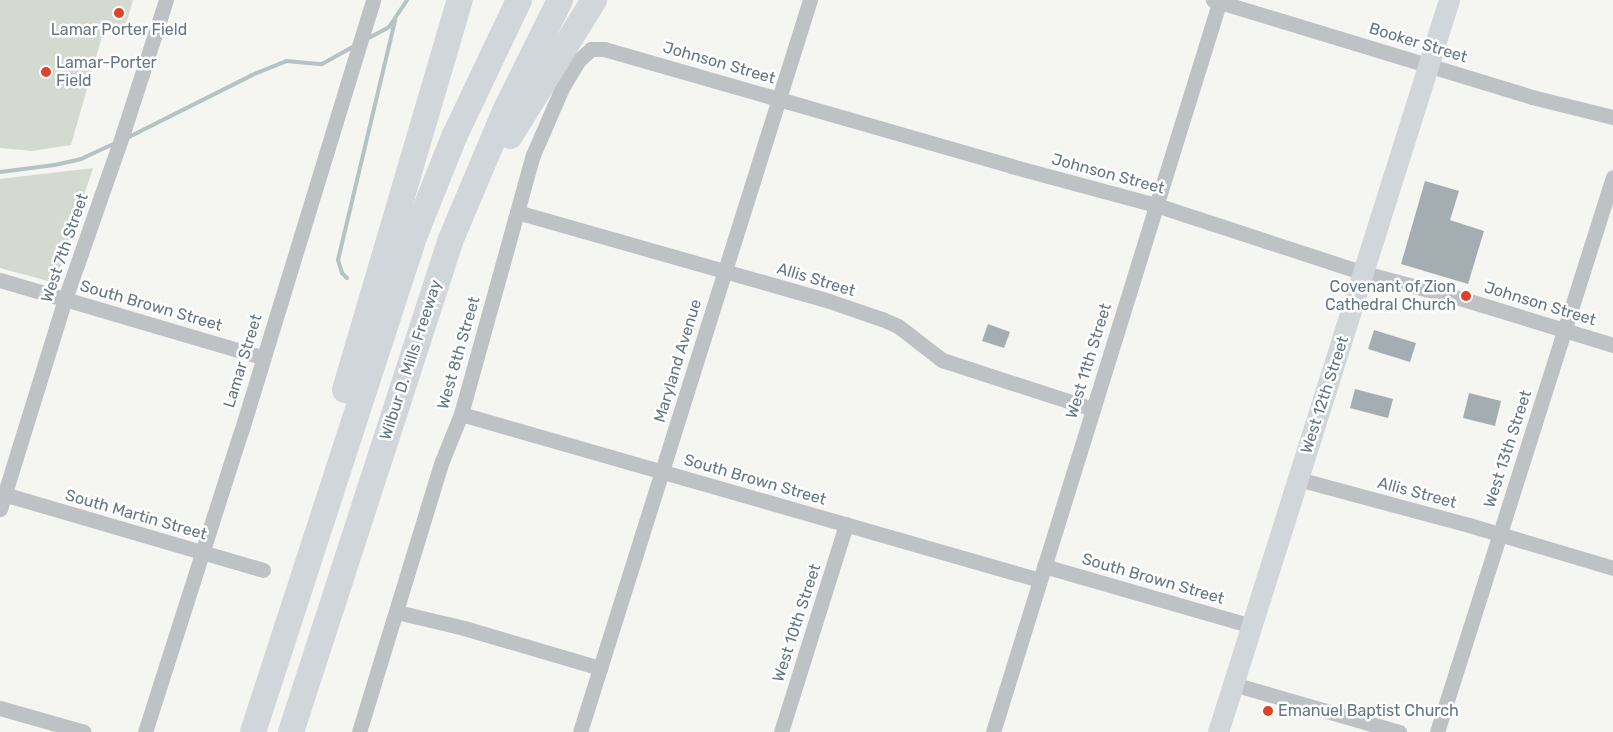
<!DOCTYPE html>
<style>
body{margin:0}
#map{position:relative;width:1613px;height:732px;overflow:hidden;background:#f5f5f1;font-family:Rubik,sans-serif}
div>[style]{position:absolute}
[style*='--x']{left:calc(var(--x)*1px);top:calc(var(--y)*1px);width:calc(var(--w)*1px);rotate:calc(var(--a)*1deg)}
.green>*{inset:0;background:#d5dad0}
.stream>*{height:4px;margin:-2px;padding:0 2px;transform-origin:2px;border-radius:2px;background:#b5c3c5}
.building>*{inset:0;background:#a4aeb2}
.street>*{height:15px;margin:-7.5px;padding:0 7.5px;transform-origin:7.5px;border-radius:7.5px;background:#bec2c5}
.secondary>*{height:21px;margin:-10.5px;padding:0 10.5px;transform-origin:10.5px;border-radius:10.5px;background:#d1d6da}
.highway>*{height:26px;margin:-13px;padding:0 13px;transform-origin:13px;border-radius:13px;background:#d1d6da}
.dots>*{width:14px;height:14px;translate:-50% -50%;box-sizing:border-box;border:2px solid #fff;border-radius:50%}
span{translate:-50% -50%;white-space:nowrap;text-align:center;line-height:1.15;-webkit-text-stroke:5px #fff;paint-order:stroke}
.poi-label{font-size:16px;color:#657782}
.left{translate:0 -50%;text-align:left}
.right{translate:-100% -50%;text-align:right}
.street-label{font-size:16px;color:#657782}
</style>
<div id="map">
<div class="green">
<i style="clip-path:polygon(0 0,133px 0,124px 31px,105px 26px,71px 145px,32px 151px,0 148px)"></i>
<i style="clip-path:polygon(93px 168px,55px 283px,0 268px,0 179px)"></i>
</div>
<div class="stream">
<i style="--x:365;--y:40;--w:27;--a:-28"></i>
<i style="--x:389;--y:27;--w:32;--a:-56"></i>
<i style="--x:127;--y:138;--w:140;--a:-26.7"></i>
<i style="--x:252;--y:75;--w:37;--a:-22"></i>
<i style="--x:286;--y:61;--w:36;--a:5"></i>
<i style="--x:322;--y:64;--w:38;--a:-29"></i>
<i style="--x:0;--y:172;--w:55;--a:-7.3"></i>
<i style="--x:55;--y:165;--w:27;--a:-13"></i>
<i style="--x:81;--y:159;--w:35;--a:-25"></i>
<i style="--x:347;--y:278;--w:7;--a:-135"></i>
<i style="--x:342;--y:273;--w:14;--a:-107"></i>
<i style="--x:338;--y:260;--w:247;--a:-76.6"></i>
</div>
<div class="building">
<i style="clip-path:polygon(1425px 181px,1459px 191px,1450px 220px,1484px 231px,1468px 284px,1401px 264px)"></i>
<i style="clip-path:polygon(988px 324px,1010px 332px,1004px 348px,982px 341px)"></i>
<i style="clip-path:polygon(1374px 330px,1416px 343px,1410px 362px,1368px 349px)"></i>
<i style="clip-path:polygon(1355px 389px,1393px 399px,1388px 418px,1350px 408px)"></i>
<i style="clip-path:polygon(1469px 393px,1501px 401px,1495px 426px,1463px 418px)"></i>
</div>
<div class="street">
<i style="--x:1213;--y:0;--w:333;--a:16.9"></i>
<i style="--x:1532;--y:97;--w:83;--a:13.9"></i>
<i style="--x:517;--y:212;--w:324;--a:15.9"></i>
<i style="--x:829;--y:301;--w:56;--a:18.8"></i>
<i style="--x:882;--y:319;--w:17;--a:24"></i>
<i style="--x:898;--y:326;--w:56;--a:37.7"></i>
<i style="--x:942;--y:360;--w:159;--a:18"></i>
<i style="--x:0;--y:280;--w:273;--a:16.4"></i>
<i style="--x:461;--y:414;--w:602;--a:16"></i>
<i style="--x:1298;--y:479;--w:177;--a:15.1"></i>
<i style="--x:1469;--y:525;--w:150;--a:16.6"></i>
<i style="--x:0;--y:493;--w:274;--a:16.3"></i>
<i style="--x:0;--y:509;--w:220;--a:-72.8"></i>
<i style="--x:65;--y:299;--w:176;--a:-70.7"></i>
<i style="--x:123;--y:133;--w:140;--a:-72.1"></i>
<i style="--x:1044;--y:566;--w:216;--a:16.1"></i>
<i style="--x:397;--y:612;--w:69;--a:13.4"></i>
<i style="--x:464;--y:628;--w:142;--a:16.4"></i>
<i style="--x:1233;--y:684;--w:173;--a:16.1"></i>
<i style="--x:0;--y:708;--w:87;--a:15.9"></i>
<i style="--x:145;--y:732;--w:315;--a:-72.3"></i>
<i style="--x:241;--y:432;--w:452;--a:-73"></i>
<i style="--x:359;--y:732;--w:283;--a:-73"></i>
<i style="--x:442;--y:461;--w:51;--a:-68"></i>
<i style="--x:461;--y:414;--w:269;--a:-74.5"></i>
<i style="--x:533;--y:155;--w:73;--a:-66.6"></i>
<i style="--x:562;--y:88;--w:31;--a:-59"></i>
<i style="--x:578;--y:61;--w:18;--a:-43"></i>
<i style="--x:591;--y:49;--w:13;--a:0"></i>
<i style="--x:604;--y:49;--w:423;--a:16"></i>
<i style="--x:1011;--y:166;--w:150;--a:15.1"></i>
<i style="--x:1156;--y:205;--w:219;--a:18.1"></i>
<i style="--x:1364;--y:273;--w:106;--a:14.8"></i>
<i style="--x:1466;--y:300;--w:154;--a:17"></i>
<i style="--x:580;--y:732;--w:767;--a:-72.56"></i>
<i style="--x:781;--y:732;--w:218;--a:-72.6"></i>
<i style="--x:993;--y:732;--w:766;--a:-72.77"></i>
<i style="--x:1437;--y:732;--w:582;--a:-72.41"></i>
</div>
<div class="secondary">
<i style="--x:1218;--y:732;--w:768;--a:-72.49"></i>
</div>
<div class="highway">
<i style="--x:510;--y:136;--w:160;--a:-58.3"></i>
<i style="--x:345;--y:390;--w:407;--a:-73.6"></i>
<i style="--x:253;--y:732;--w:521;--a:-71.98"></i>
<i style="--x:414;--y:237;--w:108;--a:-68.2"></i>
<i style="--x:454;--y:137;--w:152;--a:-64.6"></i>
<i style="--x:291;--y:732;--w:518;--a:-72.02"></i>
<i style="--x:451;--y:239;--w:139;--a:-67.1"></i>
<i style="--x:505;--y:111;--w:124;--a:-63.6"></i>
</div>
<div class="dots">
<i style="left:119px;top:13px;background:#de4228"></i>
<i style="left:46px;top:72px;background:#de4228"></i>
<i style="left:1466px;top:296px;background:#de4228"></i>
<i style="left:1268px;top:711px;background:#de4228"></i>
</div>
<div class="poi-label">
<span style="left:119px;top:30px">Lamar Porter Field</span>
<span class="left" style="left:56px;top:72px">Lamar-Porter<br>Field</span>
<span class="right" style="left:1456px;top:296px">Covenant of Zion<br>Cathedral Church</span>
<span class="left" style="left:1278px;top:711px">Emanuel Baptist Church</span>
</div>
<div class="street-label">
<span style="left:1418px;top:43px;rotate:17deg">Booker Street</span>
<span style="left:719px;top:63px;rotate:16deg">Johnson Street</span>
<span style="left:1108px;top:174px;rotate:15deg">Johnson Street</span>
<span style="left:65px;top:248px;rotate:-71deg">West 7th Street</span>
<span style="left:816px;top:280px;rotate:17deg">Allis Street</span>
<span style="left:1540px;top:304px;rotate:17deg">Johnson Street</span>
<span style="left:151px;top:306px;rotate:16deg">South Brown Street</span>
<span style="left:459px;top:353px;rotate:-74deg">West 8th Street</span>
<span style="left:411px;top:360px;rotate:-72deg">Wilbur D. Mills Freeway</span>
<span style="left:243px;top:361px;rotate:-73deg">Lamar Street</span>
<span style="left:678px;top:361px;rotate:-73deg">Maryland Avenue</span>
<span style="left:1089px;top:361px;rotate:-73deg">West 11th Street</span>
<span style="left:1325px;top:395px;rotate:-72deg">West 12th Street</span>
<span style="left:1508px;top:449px;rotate:-72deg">West 13th Street</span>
<span style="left:755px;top:480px;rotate:16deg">South Brown Street</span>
<span style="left:1417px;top:493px;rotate:15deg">Allis Street</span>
<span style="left:136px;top:515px;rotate:16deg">South Martin Street</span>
<span style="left:1153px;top:579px;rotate:16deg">South Brown Street</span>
<span style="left:797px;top:623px;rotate:-72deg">West 10th Street</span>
</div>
</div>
